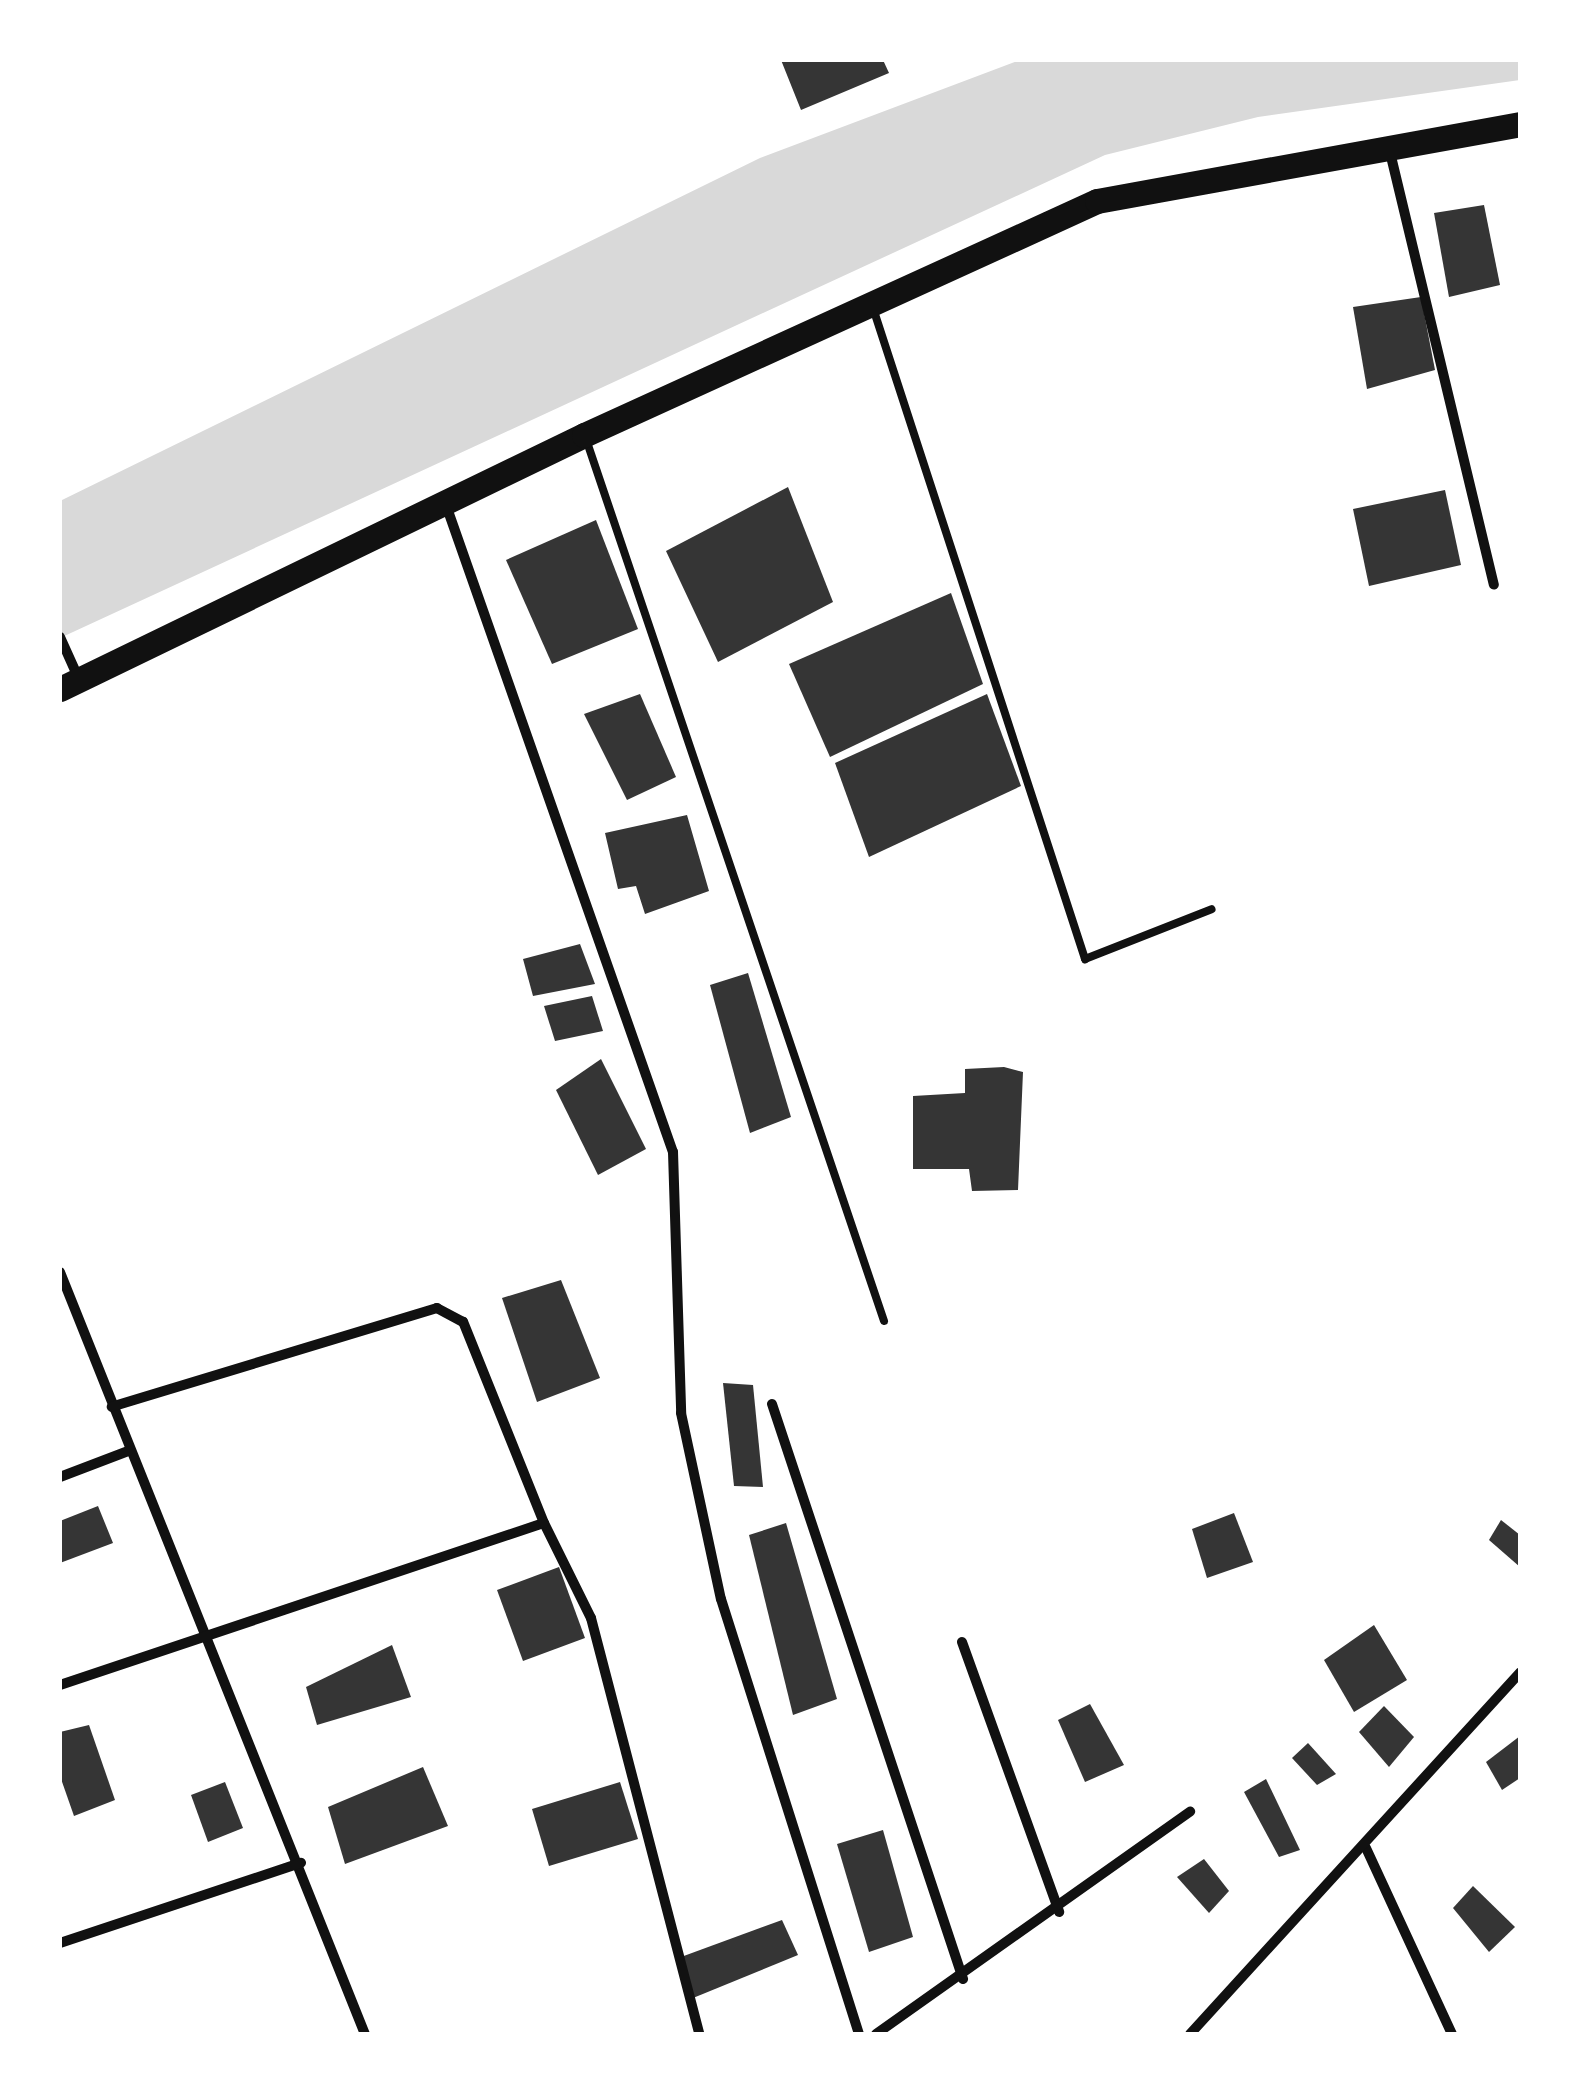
<!DOCTYPE html>
<style>
body{margin:0}
#map{position:relative;width:1580px;height:2094px;overflow:hidden;background:#fff;font-family:Ubuntu,sans-serif}
div>[style]{position:absolute}
[style*='--x']{left:calc(var(--x)*1px);top:calc(var(--y)*1px);width:calc(var(--w)*1px);rotate:calc(var(--a)*1deg)}
.water>*{inset:0;background:#d9d9d9}
.building>*{inset:0;background:#353535}
.service>*{height:8px;margin:-4px;padding:0 4px;transform-origin:4px;border-radius:4px;background:#111}
.minor>*{height:10px;margin:-5px;padding:0 5px;transform-origin:5px;border-radius:5px;background:#111}
.primary>*{height:25px;margin:-12.5px;padding:0 12.5px;transform-origin:12.5px;border-radius:12.5px;background:#111}
span{translate:-50% -50%;white-space:nowrap;text-align:center;line-height:1.15;-webkit-text-stroke:9px #fff;paint-order:stroke}
.frame{position:absolute;inset:0;border:62px solid #fff;pointer-events:none}
</style>
<div id="map">
<div class="water">
<i style="clip-path:polygon(1020px 60px,1520px 60px,1520px 80px,1258px 117px,1105px 155px,60px 638px,60px 501px,760px 158px)"></i>
</div>
<div class="building">
<i style="clip-path:polygon(781px 60px,883px 60px,889px 73px,801px 110px)"></i>
<i style="clip-path:polygon(1484px 205px,1500px 285px,1449px 297px,1434px 213px)"></i>
<i style="clip-path:polygon(1421px 297px,1435px 370px,1367px 389px,1353px 307px)"></i>
<i style="clip-path:polygon(788px 487px,833px 602px,718px 662px,666px 551px)"></i>
<i style="clip-path:polygon(1445px 490px,1461px 565px,1369px 586px,1353px 509px)"></i>
<i style="clip-path:polygon(596px 520px,638px 629px,552px 664px,506px 560px)"></i>
<i style="clip-path:polygon(951px 593px,983px 684px,830px 757px,789px 664px)"></i>
<i style="clip-path:polygon(640px 694px,676px 777px,627px 800px,584px 714px)"></i>
<i style="clip-path:polygon(987px 694px,1021px 786px,869px 857px,835px 763px)"></i>
<i style="clip-path:polygon(687px 815px,709px 891px,645px 914px,636px 886px,618px 889px,605px 833px)"></i>
<i style="clip-path:polygon(580px 944px,595px 984px,533px 996px,523px 959px)"></i>
<i style="clip-path:polygon(748px 973px,791px 1117px,750px 1133px,710px 985px)"></i>
<i style="clip-path:polygon(592px 996px,603px 1031px,555px 1041px,544px 1006px)"></i>
<i style="clip-path:polygon(601px 1059px,646px 1149px,598px 1175px,556px 1090px)"></i>
<i style="clip-path:polygon(1004px 1067px,1023px 1072px,1018px 1190px,972px 1191px,969px 1169px,913px 1169px,913px 1096px,965px 1093px,965px 1069px)"></i>
<i style="clip-path:polygon(561px 1280px,600px 1378px,537px 1402px,502px 1298px)"></i>
<i style="clip-path:polygon(723px 1383px,753px 1385px,763px 1487px,734px 1486px)"></i>
<i style="clip-path:polygon(98px 1506px,113px 1543px,60px 1563px,60px 1521px)"></i>
<i style="clip-path:polygon(1234px 1513px,1253px 1562px,1207px 1578px,1192px 1529px)"></i>
<i style="clip-path:polygon(1501px 1520px,1520px 1535px,1520px 1567px,1489px 1540px)"></i>
<i style="clip-path:polygon(786px 1523px,837px 1699px,793px 1715px,749px 1535px)"></i>
<i style="clip-path:polygon(559px 1567px,585px 1638px,523px 1661px,497px 1590px)"></i>
<i style="clip-path:polygon(1374px 1625px,1407px 1680px,1354px 1712px,1324px 1660px)"></i>
<i style="clip-path:polygon(392px 1645px,411px 1697px,317px 1725px,306px 1687px)"></i>
<i style="clip-path:polygon(1090px 1704px,1124px 1765px,1085px 1782px,1058px 1720px)"></i>
<i style="clip-path:polygon(1384px 1706px,1414px 1737px,1389px 1767px,1359px 1732px)"></i>
<i style="clip-path:polygon(89px 1725px,115px 1800px,74px 1816px,60px 1776px,60px 1732px)"></i>
<i style="clip-path:polygon(1520px 1736px,1520px 1778px,1502px 1790px,1486px 1762px)"></i>
<i style="clip-path:polygon(1308px 1743px,1336px 1774px,1317px 1785px,1292px 1758px)"></i>
<i style="clip-path:polygon(423px 1767px,448px 1826px,345px 1864px,328px 1807px)"></i>
<i style="clip-path:polygon(1266px 1779px,1300px 1850px,1279px 1857px,1244px 1792px)"></i>
<i style="clip-path:polygon(225px 1782px,243px 1828px,208px 1842px,191px 1795px)"></i>
<i style="clip-path:polygon(620px 1782px,638px 1839px,549px 1866px,532px 1809px)"></i>
<i style="clip-path:polygon(883px 1830px,913px 1937px,869px 1952px,837px 1844px)"></i>
<i style="clip-path:polygon(1204px 1859px,1229px 1891px,1209px 1913px,1177px 1877px)"></i>
<i style="clip-path:polygon(1473px 1886px,1515px 1927px,1489px 1952px,1453px 1908px)"></i>
<i style="clip-path:polygon(782px 1920px,798px 1955px,693px 1998px,681px 1957px)"></i>
</div>
<div class="service">
<i style="--x:873;--y:308;--w:685;--a:71.96"></i>
<i style="--x:1085;--y:959;--w:136;--a:-21.5"></i>
<i style="--x:586;--y:439;--w:931;--a:71.33"></i>
</div>
<div class="minor">
<i style="--x:1389;--y:148;--w:449;--a:76.5"></i>
<i style="--x:446;--y:505;--w:686;--a:70.67"></i>
<i style="--x:673;--y:1152;--w:261;--a:88.2"></i>
<i style="--x:681;--y:1413;--w:190;--a:77.9"></i>
<i style="--x:721;--y:1599;--w:456;--a:72.4"></i>
<i style="--x:60;--y:637;--w:44;--a:65.8"></i>
<i style="--x:60;--y:1272;--w:821;--a:68.19"></i>
<i style="--x:772;--y:1404;--w:606;--a:71.62"></i>
<i style="--x:60;--y:1477;--w:73;--a:-20.9"></i>
<i style="--x:544;--y:1523;--w:106;--a:63.7"></i>
<i style="--x:591;--y:1618;--w:430;--a:75.4"></i>
<i style="--x:962;--y:1642;--w:287;--a:70.2"></i>
<i style="--x:60;--y:1685;--w:510;--a:-18.51"></i>
<i style="--x:544;--y:1523;--w:217;--a:-111.9"></i>
<i style="--x:463;--y:1322;--w:30;--a:-152"></i>
<i style="--x:437;--y:1308;--w:340;--a:163.1"></i>
<i style="--x:1366;--y:1848;--w:205;--a:65.2"></i>
<i style="--x:60;--y:1943;--w:254;--a:-18.4"></i>
<i style="--x:876;--y:2034;--w:385;--a:-35.3"></i>
<i style="--x:1190;--y:2034;--w:490;--a:-47.6"></i>
</div>
<div class="primary">
<i style="--x:60;--y:689;--w:582;--a:-25.86"></i>
<i style="--x:584;--y:435;--w:564;--a:-24.52"></i>
<i style="--x:1097;--y:201;--w:430;--a:-10.3"></i>
</div>
<div class="frame"></div>
</div>
